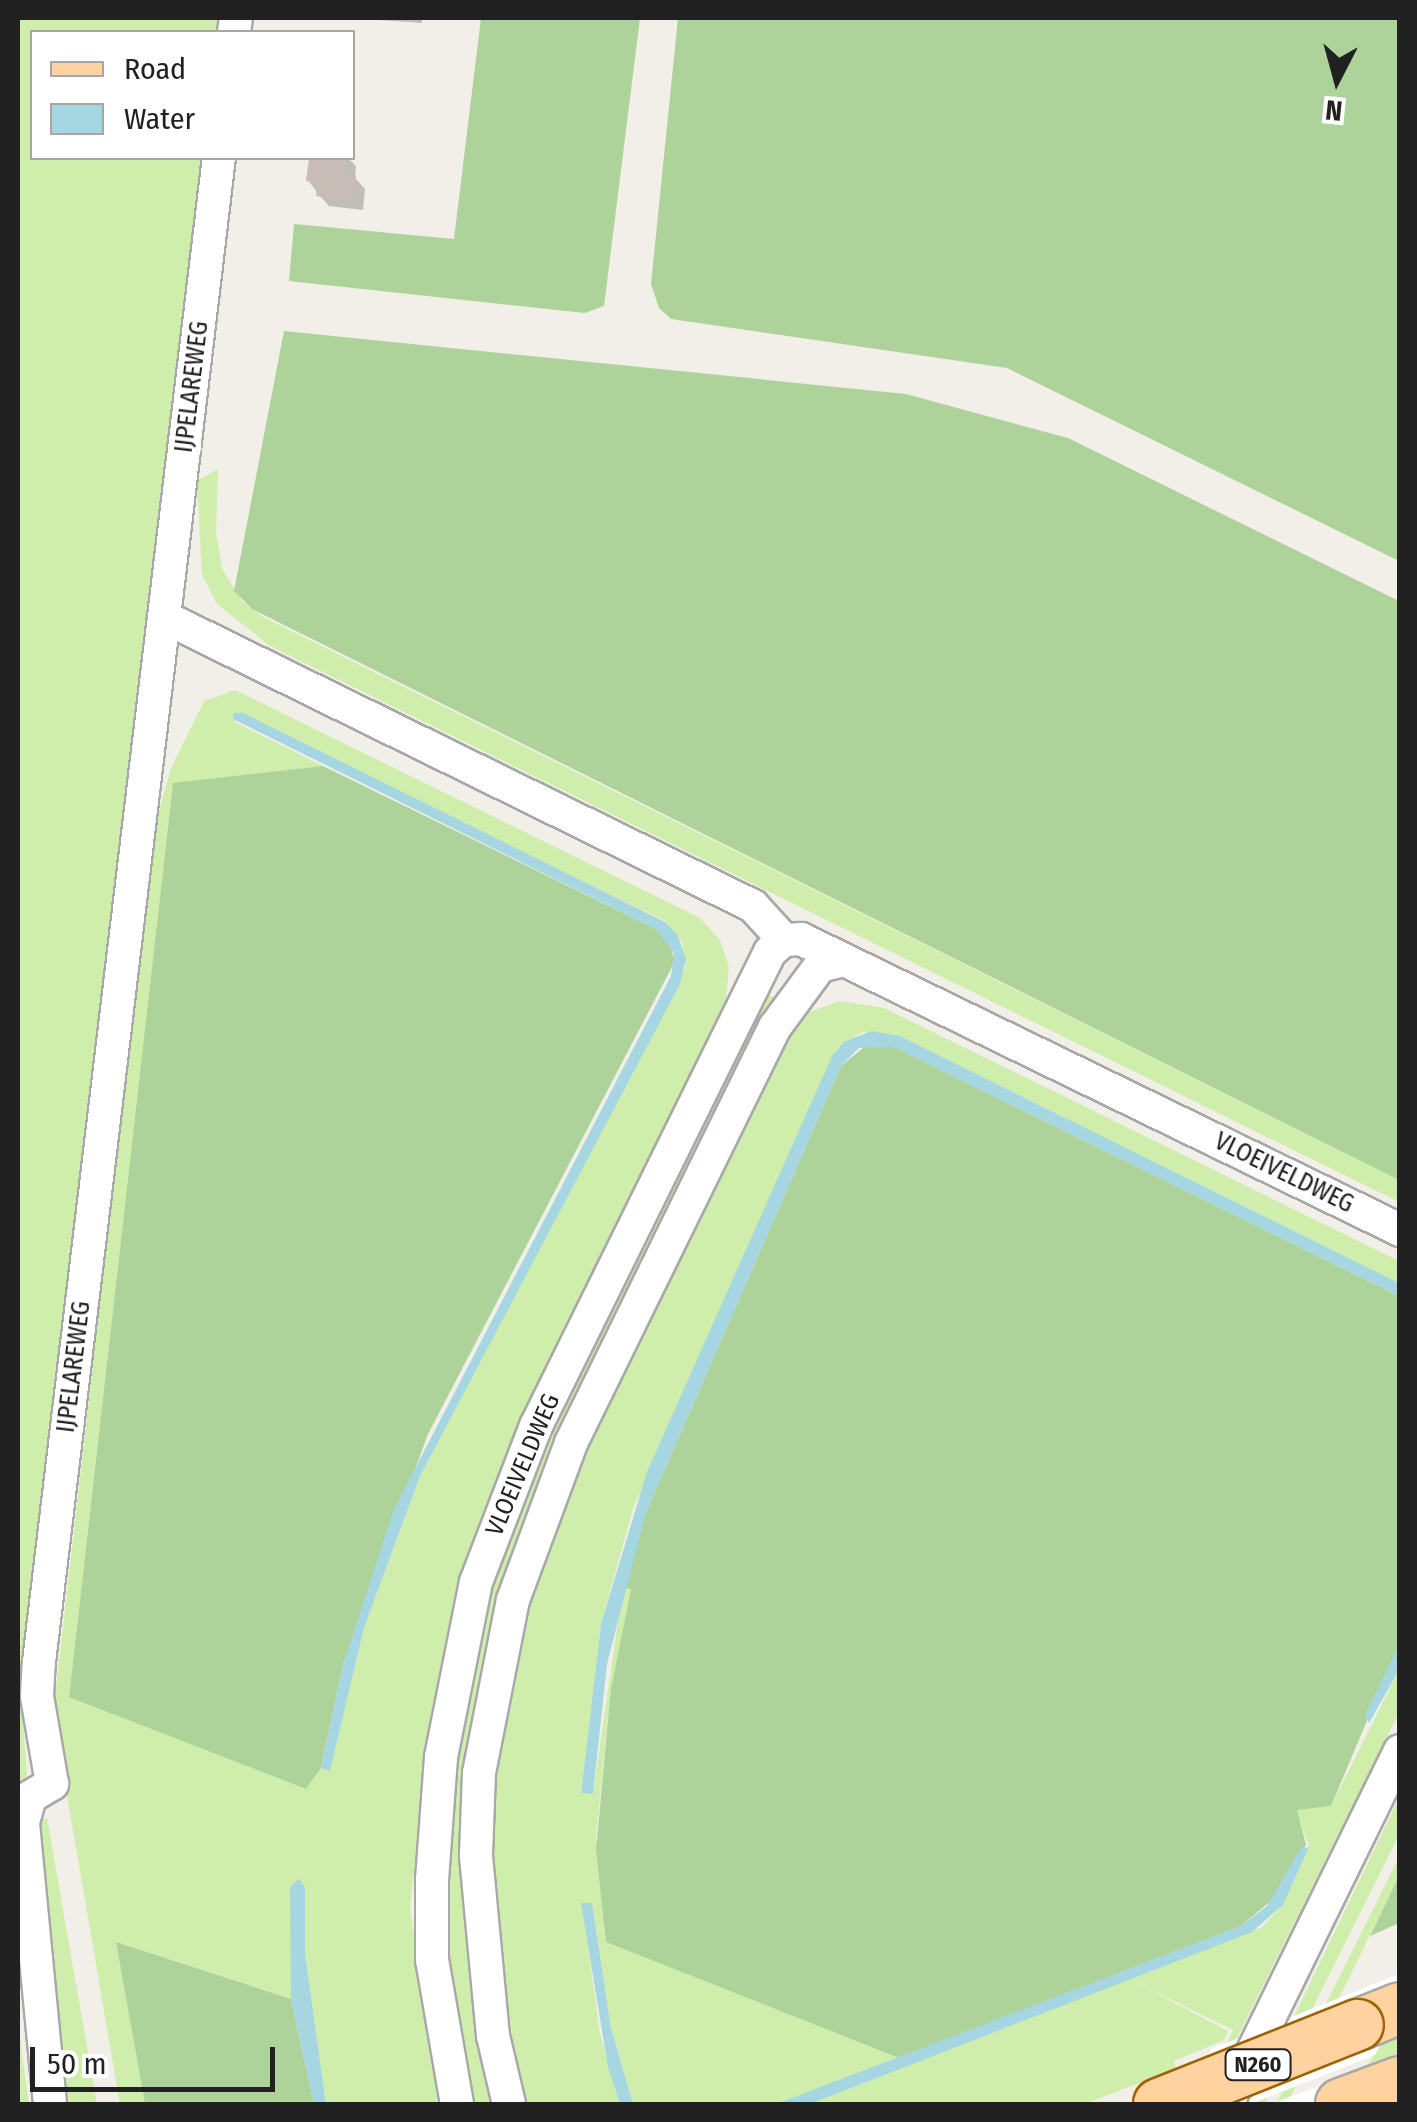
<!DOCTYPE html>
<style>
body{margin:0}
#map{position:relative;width:1417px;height:2122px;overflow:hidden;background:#f2eee8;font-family:"Fira Sans Condensed",sans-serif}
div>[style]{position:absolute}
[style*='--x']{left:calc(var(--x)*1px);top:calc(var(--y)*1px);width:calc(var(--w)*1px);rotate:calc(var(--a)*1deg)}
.grass>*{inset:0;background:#cfeeac}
.forest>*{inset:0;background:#add39a}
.water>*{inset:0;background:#a6d6e1}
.pier>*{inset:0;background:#fff}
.shadow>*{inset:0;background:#0003}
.building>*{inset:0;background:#c7bdb6}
.roads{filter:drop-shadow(2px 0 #a8a8a8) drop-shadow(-2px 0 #a8a8a8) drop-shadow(0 2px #a8a8a8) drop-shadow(0 -2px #a8a8a8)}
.street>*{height:32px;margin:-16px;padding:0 16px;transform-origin:16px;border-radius:16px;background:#fff}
.primary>*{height:50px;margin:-25px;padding:0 25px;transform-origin:25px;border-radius:25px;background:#ffd29f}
.bridges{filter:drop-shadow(2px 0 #9e6300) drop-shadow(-2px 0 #9e6300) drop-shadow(0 2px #9e6300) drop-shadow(0 -2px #9e6300)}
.primary-bridge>*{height:50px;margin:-25px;padding:0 25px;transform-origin:25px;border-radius:25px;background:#ffd29f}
span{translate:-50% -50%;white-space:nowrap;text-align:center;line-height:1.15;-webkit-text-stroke:10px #fff;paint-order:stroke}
.shield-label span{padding:2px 8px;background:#fff;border:2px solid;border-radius:8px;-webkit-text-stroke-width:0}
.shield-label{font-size:22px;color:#212121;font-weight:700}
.street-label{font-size:25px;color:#212121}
.frame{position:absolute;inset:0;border:20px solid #212121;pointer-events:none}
.legend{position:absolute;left:30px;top:30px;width:325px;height:130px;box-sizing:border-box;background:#fff;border:2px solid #a6a6a6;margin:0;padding:12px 18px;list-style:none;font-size:30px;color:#212121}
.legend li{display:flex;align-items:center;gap:20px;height:50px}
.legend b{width:50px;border:2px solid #a6a6a6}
.north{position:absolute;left:1287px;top:30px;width:100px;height:100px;-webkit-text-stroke:8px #fff;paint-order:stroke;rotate:186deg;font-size:28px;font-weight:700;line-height:40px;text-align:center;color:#212121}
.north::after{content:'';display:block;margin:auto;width:35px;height:45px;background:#212121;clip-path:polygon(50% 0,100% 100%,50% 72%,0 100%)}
.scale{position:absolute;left:30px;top:2047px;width:245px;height:45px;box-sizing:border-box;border:5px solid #212121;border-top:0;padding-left:12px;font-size:30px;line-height:35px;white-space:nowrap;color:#212121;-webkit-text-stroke:8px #fff;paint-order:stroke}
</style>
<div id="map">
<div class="grass">
<i style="clip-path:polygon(18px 18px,222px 18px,220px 32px,32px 32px,32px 158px,204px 158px,21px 1693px,27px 1775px,18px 1789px)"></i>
<i style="clip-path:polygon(218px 469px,216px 533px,222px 569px,242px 601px,263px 617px,1399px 1180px,1399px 1202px,270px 646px,217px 604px,202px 575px,197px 481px)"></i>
<i style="clip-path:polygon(evenodd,235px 690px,700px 918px,720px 940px,729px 967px,725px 1008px,519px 1426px,453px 1613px,433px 1707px,410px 1908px,438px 2104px,326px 2104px,305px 1953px,305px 1887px,291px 1999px,116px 1942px,145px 2104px,120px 2104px,53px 1714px,155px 825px,171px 768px,204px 701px,235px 690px,234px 713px,665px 921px,682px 942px,685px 968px,420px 1476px,364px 1628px,330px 1770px,321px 1768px,306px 1789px,69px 1696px,173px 784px,323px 766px,235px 722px,234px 713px)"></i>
<i style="clip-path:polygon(759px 990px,780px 1001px,485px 1680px,499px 2104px,473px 2104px,447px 1950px,444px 1822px,490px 1562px)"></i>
<i style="clip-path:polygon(839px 1001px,884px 1008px,1399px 1261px,1399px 1283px,900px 1036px,862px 1032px,837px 1049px,633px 1509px,601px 1624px,581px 1792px,593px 1793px,623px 1587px,631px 1588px,611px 1688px,596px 1837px,606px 1942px,899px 2058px,776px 2104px,633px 2104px,611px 2028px,592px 1903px,582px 1903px,600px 2034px,620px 2104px,521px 2104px,490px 1867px,494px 1768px,528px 1596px,579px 1460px,787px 1037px,810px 1012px)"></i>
<i style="clip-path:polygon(1399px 1670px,1399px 1713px,1204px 2104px,1196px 2104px,1233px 2030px,1133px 1981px,1228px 2031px,1224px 2040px,1174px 2061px,1176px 2069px,1084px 2104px,810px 2104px,1262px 1927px,1283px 1905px,1309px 1847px,1296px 1810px,1331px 1806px)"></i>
<i style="clip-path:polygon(1399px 1798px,1399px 1835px,1265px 2104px,1252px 2104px)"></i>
<i style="clip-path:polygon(47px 1818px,97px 2104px,67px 2104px,42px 1860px,41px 1821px)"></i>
<i style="clip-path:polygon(1399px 1857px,1399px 1876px,1287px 2104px,1276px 2104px)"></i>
<i style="clip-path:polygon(18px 2019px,22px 2055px,29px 2104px,18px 2104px)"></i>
<i style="clip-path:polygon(1399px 2034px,1399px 2062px,1362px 2072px,1385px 2040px)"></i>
</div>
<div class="forest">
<i style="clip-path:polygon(481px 18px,640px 18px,604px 306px,585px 313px,289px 281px,294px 224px,454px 239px)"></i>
<i style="clip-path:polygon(678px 18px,1399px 18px,1399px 561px,1007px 368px,671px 319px,659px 308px,651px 284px)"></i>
<i style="clip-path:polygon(284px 331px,906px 394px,1068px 438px,1399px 601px,1399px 1180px,252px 609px,234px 591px)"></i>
<i style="clip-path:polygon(323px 766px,656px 929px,668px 939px,675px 961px,428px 1434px,343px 1665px,321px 1768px,306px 1789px,69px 1697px,173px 783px)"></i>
<i style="clip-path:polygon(868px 1044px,894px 1047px,1399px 1296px,1399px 1645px,1331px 1806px,1297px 1810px,1306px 1845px,1274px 1898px,1241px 1926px,899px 2058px,606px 1942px,596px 1850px,611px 1688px,631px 1589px,623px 1587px,646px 1512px,841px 1066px)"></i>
<i style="clip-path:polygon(1399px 1876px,1399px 1923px,1370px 1936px)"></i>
<i style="clip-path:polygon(116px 1942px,291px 1999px,314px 2104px,145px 2104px)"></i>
</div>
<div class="water">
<i style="clip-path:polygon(243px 713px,665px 922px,677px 934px,686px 959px,680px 984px,420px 1476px,364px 1628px,330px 1771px,321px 1768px,343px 1665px,394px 1509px,671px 976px,674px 953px,656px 929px,233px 719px,234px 713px)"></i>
<i style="clip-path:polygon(871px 1031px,900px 1036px,1399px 1283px,1399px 1296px,894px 1047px,859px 1048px,841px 1066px,646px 1512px,607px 1664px,593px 1794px,581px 1793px,601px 1624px,647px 1472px,832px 1056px,844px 1042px)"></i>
<i style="clip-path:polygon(1399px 1645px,1399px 1670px,1369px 1723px,1365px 1715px)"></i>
<i style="clip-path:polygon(1309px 1847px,1283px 1905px,1252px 1932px,810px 2104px,776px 2104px,1241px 1926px,1267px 1906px,1300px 1849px)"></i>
<i style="clip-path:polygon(299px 1879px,305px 1887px,305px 1953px,326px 2104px,314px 2104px,291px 1999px,290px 1887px)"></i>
<i style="clip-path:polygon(581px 1903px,592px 1903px,611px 2028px,633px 2104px,620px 2104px,608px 2067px)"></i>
</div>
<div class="pier">
<i style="clip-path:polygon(1399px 1974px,1399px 2005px,1375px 2055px,1251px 2104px,1183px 2104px,1211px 2049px)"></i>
<i style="clip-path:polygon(1348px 2074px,1333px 2104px,1271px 2104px,1332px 2081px)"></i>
</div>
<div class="shadow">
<i style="clip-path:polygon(348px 18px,422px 18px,422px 23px)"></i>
<i style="clip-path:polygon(311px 158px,348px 158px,356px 166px,355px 178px,365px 189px,363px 210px,329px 206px,319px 195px,308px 180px)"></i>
</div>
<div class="building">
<i style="clip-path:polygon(309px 158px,346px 158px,344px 174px,356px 176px,353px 201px,316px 196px,318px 183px,306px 181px)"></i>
</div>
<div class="roads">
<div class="street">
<i style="--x:234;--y:32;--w:14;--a:-82"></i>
<i style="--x:164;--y:617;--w:656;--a:26.14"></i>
<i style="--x:753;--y:906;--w:46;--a:47.6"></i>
<i style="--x:50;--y:2104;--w:283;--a:-95.5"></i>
<i style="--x:23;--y:1822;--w:26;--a:-74"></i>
<i style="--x:30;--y:1797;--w:26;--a:-31"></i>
<i style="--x:52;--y:1784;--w:89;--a:-99.7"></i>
<i style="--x:37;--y:1696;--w:34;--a:-87"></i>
<i style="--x:39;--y:1662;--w:1515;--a:-83.18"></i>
<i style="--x:457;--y:2104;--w:146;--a:-99.8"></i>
<i style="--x:432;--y:1960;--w:80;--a:-90"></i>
<i style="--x:432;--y:1880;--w:123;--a:-85.8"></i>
<i style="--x:441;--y:1757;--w:178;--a:-78.7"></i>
<i style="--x:476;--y:1582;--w:167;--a:-69"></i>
<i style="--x:536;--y:1426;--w:529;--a:-63.73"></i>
<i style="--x:770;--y:952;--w:18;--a:-41"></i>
<i style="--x:784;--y:940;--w:17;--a:-3"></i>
<i style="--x:801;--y:939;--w:666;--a:25.91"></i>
<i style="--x:509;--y:2104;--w:70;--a:-103.2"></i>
<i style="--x:493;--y:2036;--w:182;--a:-95.4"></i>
<i style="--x:476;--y:1855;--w:82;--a:-87.9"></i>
<i style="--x:479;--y:1773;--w:176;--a:-78.9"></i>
<i style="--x:513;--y:1600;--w:167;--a:-69.7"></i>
<i style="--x:571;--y:1443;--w:463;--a:-63.9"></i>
<i style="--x:775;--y:1027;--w:76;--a:-53.6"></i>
<i style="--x:820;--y:966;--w:25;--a:-14"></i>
<i style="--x:1227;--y:2104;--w:393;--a:-63.9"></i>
</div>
<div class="primary">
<i style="--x:1358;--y:2025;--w:45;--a:-22"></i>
<i style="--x:1341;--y:2104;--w:63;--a:-20.4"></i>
</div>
</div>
<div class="bridges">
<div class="primary-bridge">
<i style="--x:1159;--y:2104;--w:214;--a:-21.7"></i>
</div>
</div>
<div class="shield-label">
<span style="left:1258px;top:2065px">N260</span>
</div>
<div class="street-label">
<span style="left:192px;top:387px;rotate:-83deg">IJPELAREWEG</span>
<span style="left:1284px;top:1173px;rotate:26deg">VLOEIVELDWEG</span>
<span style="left:74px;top:1367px;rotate:-83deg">IJPELAREWEG</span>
<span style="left:523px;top:1465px;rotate:-67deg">VLOEIVELDWEG</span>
</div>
<div class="frame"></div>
<ul class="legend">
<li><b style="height:12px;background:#ffd29f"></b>Road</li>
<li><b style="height:28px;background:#a6d6e1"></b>Water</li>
</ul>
<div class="north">N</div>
<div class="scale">50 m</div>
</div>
